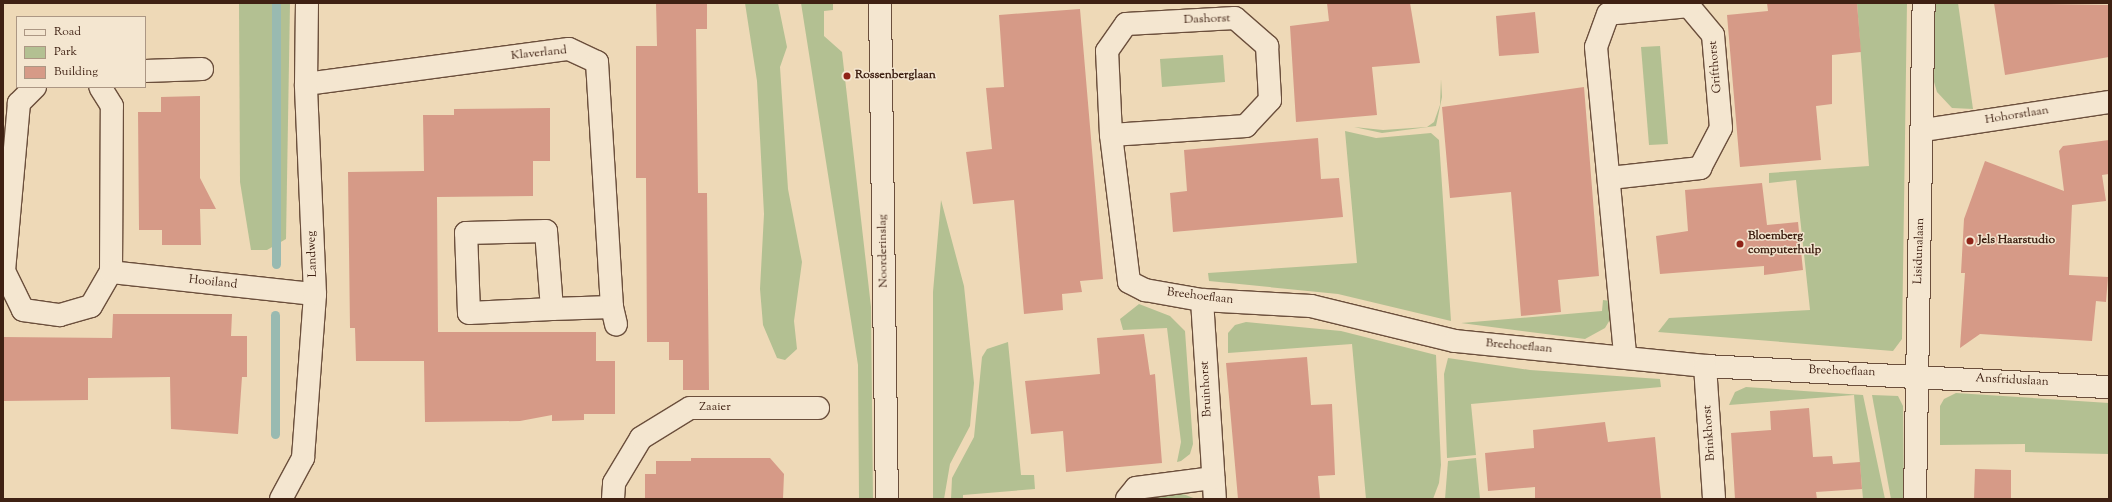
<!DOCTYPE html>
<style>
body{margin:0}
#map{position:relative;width:2112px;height:502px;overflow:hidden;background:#eed9b7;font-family:"Sorts Mill Goudy",serif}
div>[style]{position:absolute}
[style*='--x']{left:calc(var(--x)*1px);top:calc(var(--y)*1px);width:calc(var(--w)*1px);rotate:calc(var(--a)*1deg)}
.green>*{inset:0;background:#b3c092}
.stream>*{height:9px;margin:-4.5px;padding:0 4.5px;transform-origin:4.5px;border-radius:4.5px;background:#99bab1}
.building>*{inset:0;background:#d69a87}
.roads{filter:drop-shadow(1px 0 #6b4f3c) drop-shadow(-1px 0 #6b4f3c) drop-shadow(0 1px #6b4f3c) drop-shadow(0 -1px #6b4f3c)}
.street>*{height:22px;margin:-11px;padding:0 11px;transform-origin:11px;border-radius:11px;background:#f4e6d0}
.secondary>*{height:22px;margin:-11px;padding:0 11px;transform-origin:11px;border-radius:11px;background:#f4e6d0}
.dots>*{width:11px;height:11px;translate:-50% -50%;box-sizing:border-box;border:2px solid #f4e6d0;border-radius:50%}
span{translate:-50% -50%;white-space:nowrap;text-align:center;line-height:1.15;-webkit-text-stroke:3px #f4e6d0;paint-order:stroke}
.street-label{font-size:12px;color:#3f2113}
.poi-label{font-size:12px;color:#3f2113;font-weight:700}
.left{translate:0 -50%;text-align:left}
.frame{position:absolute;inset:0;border:4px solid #3f2113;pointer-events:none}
.legend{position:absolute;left:16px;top:16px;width:130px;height:72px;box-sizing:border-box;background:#f4e6d0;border:1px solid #ac9784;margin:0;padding:5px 7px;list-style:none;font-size:12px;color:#3f2113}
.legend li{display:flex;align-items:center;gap:8px;height:20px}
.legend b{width:20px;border:1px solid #ac9784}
</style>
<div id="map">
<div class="green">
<i style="clip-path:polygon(239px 3px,290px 3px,286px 239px,267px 250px,251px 250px,240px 182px)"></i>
<i style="clip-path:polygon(745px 3px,778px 3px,787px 47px,780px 67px,788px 189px,802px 262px,794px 321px,797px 349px,785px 360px,777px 358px,763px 325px,760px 289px,764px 214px,757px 81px)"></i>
<i style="clip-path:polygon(801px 3px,833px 3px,833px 10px,824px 11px,824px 36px,842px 52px,871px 307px,873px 499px,859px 499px,858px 365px)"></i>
<i style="clip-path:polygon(1857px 3px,1907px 3px,1902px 339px,1893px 351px,1658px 332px,1669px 318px,1810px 310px,1796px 180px,1769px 183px,1769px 173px,1869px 166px)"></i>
<i style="clip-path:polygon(1935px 3px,1958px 3px,1973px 109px,1952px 108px,1937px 92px,1934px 82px)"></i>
<i style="clip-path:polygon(1660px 46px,1668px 144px,1649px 145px,1641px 47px)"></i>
<i style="clip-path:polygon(1223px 55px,1225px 82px,1162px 87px,1160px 59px)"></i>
<i style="clip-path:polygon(1441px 79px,1442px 97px,1436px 126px,1382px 133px,1354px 127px,1383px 130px,1427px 127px,1434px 122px,1440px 105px)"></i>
<i style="clip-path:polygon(1345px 131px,1376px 138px,1431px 133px,1439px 140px,1451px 321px,1338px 294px,1209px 281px,1208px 273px,1357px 263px)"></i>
<i style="clip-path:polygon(941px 200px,964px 286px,974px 383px,970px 426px,950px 464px,944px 499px,933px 499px,933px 292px)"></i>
<i style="clip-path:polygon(1603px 300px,1610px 301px,1611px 318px,1605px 328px,1585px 339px,1461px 323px,1602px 311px)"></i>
<i style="clip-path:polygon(1139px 304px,1170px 316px,1185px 331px,1193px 444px,1190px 454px,1181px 461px,1177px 462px,1181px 442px,1167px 328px,1123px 330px,1120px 319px)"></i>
<i style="clip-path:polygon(1246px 322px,1341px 331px,1436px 355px,1441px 465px,1439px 483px,1433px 499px,1366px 499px,1352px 344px,1228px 353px,1228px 333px,1235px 325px)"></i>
<i style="clip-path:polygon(1008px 342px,1021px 475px,1034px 475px,1035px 489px,963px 495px,963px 499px,951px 499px,952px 478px,974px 437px,982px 357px,987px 349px)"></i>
<i style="clip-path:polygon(1448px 358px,1530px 370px,1660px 379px,1661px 387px,1471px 404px,1476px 455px,1447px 458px,1444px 374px)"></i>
<i style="clip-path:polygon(1746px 387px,1863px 395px,1885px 499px,1863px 499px,1854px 395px,1729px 405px,1735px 392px)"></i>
<i style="clip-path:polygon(1956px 393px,2109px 403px,2109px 454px,2025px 452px,2025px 444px,1940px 445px,1940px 406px,1944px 399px)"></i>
<i style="clip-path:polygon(1872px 395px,1898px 396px,1903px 406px,1904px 499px,1891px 499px)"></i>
<i style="clip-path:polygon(1476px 458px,1480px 499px,1445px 499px,1448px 461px)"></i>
<i style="clip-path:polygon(1166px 494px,1183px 494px,1196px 499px,1142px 499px)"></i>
</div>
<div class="stream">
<i style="--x:276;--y:264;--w:261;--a:-90"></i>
<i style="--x:275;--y:434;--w:119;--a:-90"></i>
</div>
<div class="building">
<i style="clip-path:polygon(656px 3px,707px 3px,707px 29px,696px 29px,698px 193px,707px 193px,709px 390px,683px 390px,683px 360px,669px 360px,669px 342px,647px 342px,646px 178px,636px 178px,636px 46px,657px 46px)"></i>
<i style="clip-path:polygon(1327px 3px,1410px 3px,1420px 63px,1372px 67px,1377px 115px,1296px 122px,1290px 26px,1329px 21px)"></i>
<i style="clip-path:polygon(1767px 3px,1857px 3px,1861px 52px,1832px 55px,1832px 104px,1816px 106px,1821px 160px,1740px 167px,1727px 15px,1768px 11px)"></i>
<i style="clip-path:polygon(1994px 3px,2109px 5px,2109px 57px,2005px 75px)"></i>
<i style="clip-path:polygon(1080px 9px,1103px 279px,1080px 281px,1082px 292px,1062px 294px,1063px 310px,1024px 314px,1014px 200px,973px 204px,966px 152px,992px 149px,986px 88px,1004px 87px,999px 15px)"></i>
<i style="clip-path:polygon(1535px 12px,1539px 53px,1499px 56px,1496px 16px)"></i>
<i style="clip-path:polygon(1584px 87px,1599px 276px,1558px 280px,1561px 312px,1521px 316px,1511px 192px,1450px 198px,1442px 107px)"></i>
<i style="clip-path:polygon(200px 96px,200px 178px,216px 209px,200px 209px,201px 245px,162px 245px,162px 230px,139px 230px,138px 112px,161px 112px,161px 97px)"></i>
<i style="clip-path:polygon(550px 108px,550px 161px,533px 161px,533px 196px,437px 197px,438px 332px,596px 332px,596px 361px,615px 361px,615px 414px,584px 414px,584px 420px,552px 421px,552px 415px,520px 421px,425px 422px,424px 361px,356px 361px,355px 328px,350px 328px,348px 172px,424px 171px,423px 115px,454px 115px,454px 109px)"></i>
<i style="clip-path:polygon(1318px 138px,1321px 179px,1339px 178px,1343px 217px,1173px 232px,1170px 193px,1187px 191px,1184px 150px)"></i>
<i style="clip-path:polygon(2109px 140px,2109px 174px,2102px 175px,2106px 201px,2072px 205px,2069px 275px,2108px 277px,2106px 302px,2096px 301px,2092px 341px,1980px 334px,1960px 348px,1965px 273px,1961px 273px,1964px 219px,1985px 161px,2064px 191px,2059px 151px,2063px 146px)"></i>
<i style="clip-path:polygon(1762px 183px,1767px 225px,1798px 222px,1803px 270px,1764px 275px,1764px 266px,1660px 274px,1656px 236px,1688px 231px,1685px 190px)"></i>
<i style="clip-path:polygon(113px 314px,232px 314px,231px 336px,247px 336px,247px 377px,242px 377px,238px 434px,171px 429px,170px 377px,88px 378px,88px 400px,3px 401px,3px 337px,112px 338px)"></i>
<i style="clip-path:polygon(1144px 334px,1150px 375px,1155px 374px,1162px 463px,1066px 472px,1063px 431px,1031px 434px,1025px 381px,1100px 374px,1097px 338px)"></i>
<i style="clip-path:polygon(1307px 357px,1311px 405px,1332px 404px,1335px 475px,1318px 476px,1320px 499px,1238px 499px,1226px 363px)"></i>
<i style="clip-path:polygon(1809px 408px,1813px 457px,1832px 456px,1833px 464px,1860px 462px,1862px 489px,1816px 492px,1817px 499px,1735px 499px,1731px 433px,1771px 430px,1770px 411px)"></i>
<i style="clip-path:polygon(1605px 422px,1608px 442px,1655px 437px,1661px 499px,1535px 499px,1535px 487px,1488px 491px,1485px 453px,1534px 448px,1533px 430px)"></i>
<i style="clip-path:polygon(691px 458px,770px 458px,784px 474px,783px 499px,645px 499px,645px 474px,656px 474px,656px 461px,691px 461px)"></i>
<i style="clip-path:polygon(1975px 469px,2011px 470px,2011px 499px,1974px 499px)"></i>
</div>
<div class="roads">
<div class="street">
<i style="--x:145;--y:71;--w:57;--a:-2"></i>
<i style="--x:306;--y:84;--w:265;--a:-7.6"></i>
<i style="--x:569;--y:49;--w:31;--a:25"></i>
<i style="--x:597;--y:62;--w:245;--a:86.5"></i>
<i style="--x:612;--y:307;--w:60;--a:178.1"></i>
<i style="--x:552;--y:309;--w:83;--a:177.2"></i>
<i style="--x:469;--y:313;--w:80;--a:-92.1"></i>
<i style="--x:466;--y:233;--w:80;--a:-1.4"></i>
<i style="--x:546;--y:231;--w:78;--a:85.6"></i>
<i style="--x:35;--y:87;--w:23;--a:135"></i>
<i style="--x:19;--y:103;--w:169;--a:95.1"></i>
<i style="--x:4;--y:271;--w:43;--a:64"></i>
<i style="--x:23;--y:310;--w:37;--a:8"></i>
<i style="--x:60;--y:315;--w:32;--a:-16"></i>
<i style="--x:91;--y:306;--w:39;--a:-60"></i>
<i style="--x:111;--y:272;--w:166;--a:-89.7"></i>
<i style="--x:112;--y:106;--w:22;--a:-122"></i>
<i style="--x:1924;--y:130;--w:187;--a:-8.6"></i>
<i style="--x:1111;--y:135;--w:84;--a:-92.7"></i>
<i style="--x:1107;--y:51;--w:33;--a:-55"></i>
<i style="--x:1126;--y:24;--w:109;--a:-3.2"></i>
<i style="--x:1235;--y:18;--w:43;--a:41.2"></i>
<i style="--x:1267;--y:46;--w:54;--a:86.8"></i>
<i style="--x:1270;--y:100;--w:35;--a:133"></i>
<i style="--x:1246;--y:126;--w:135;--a:176.2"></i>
<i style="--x:1111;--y:135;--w:148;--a:83"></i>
<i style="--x:1129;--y:282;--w:18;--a:27"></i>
<i style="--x:1145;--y:290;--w:58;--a:10"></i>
<i style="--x:1202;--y:300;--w:109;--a:3.2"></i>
<i style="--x:1311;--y:306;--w:148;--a:13.7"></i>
<i style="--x:1455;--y:341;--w:251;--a:5.7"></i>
<i style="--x:1705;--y:366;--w:405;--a:3"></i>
<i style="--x:1610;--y:178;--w:91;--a:-6.3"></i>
<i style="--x:1700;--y:168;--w:45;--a:-62.3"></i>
<i style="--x:1721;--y:128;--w:93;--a:-94.9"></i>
<i style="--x:1713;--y:35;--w:38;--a:-130"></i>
<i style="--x:1689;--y:6;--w:81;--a:174.4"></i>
<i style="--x:1608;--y:14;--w:35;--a:110"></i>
<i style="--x:1596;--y:47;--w:310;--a:84.6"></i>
<i style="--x:111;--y:272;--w:205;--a:6.2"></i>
<i style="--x:1202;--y:300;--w:199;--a:86.3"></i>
<i style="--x:612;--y:307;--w:18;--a:77"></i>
<i style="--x:1705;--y:366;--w:133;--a:86.1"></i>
<i style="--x:281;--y:499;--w:47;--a:-61.8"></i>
<i style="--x:303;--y:458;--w:164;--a:-85.8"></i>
<i style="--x:315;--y:294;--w:210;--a:-92.5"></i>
<i style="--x:306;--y:84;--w:81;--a:-89.3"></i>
<i style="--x:613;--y:499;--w:16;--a:-86"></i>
<i style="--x:614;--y:483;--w:52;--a:-59"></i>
<i style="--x:641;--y:438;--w:57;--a:-31.5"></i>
<i style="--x:690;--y:408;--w:128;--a:0"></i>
<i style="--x:1127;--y:499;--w:14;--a:-51"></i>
<i style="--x:1136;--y:488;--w:78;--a:-7.4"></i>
<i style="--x:1915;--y:499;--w:496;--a:-89"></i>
</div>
<div class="secondary">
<i style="--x:880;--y:3;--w:496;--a:89.2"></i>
</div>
</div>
<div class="dots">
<i style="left:847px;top:76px;background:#8f2418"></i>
<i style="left:1970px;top:241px;background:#8f2418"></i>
<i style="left:1740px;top:244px;background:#8f2418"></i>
</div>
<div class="street-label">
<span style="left:1207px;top:20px;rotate:-2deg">Dashorst</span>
<span style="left:539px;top:54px;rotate:-6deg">Klaverland</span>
<span style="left:1716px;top:67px;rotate:-95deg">Grifthorst</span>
<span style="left:2017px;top:116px;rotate:-9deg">Hohorstlaan</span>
<span style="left:884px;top:251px;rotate:-91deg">Noorderinslag</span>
<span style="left:1920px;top:251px;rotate:-88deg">Lisidunalaan</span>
<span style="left:313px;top:254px;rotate:-92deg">Landweg</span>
<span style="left:213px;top:283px;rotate:6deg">Hooiland</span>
<span style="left:1200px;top:297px;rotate:7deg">Breehoeflaan</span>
<span style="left:1519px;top:347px;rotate:5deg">Breehoeflaan</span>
<span style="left:1842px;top:372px;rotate:2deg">Breehoeflaan</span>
<span style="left:2012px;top:381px;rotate:3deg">Ansfriduslaan</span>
<span style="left:1207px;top:389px;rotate:-93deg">Bruinhorst</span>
<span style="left:715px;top:408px">Zaaier</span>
<span style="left:1710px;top:433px;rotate:-94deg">Brinkhorst</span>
</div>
<div class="poi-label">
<span class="left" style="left:855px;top:76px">Rossenberglaan</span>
<span class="left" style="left:1748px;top:244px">Bloemberg<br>computerhulp</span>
<span class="left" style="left:1978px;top:241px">Jels Haarstudio</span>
</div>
<div class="frame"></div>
<ul class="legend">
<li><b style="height:5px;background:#f4e6d0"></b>Road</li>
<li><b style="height:11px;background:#b3c092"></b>Park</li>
<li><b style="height:11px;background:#d69a87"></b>Building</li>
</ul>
</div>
